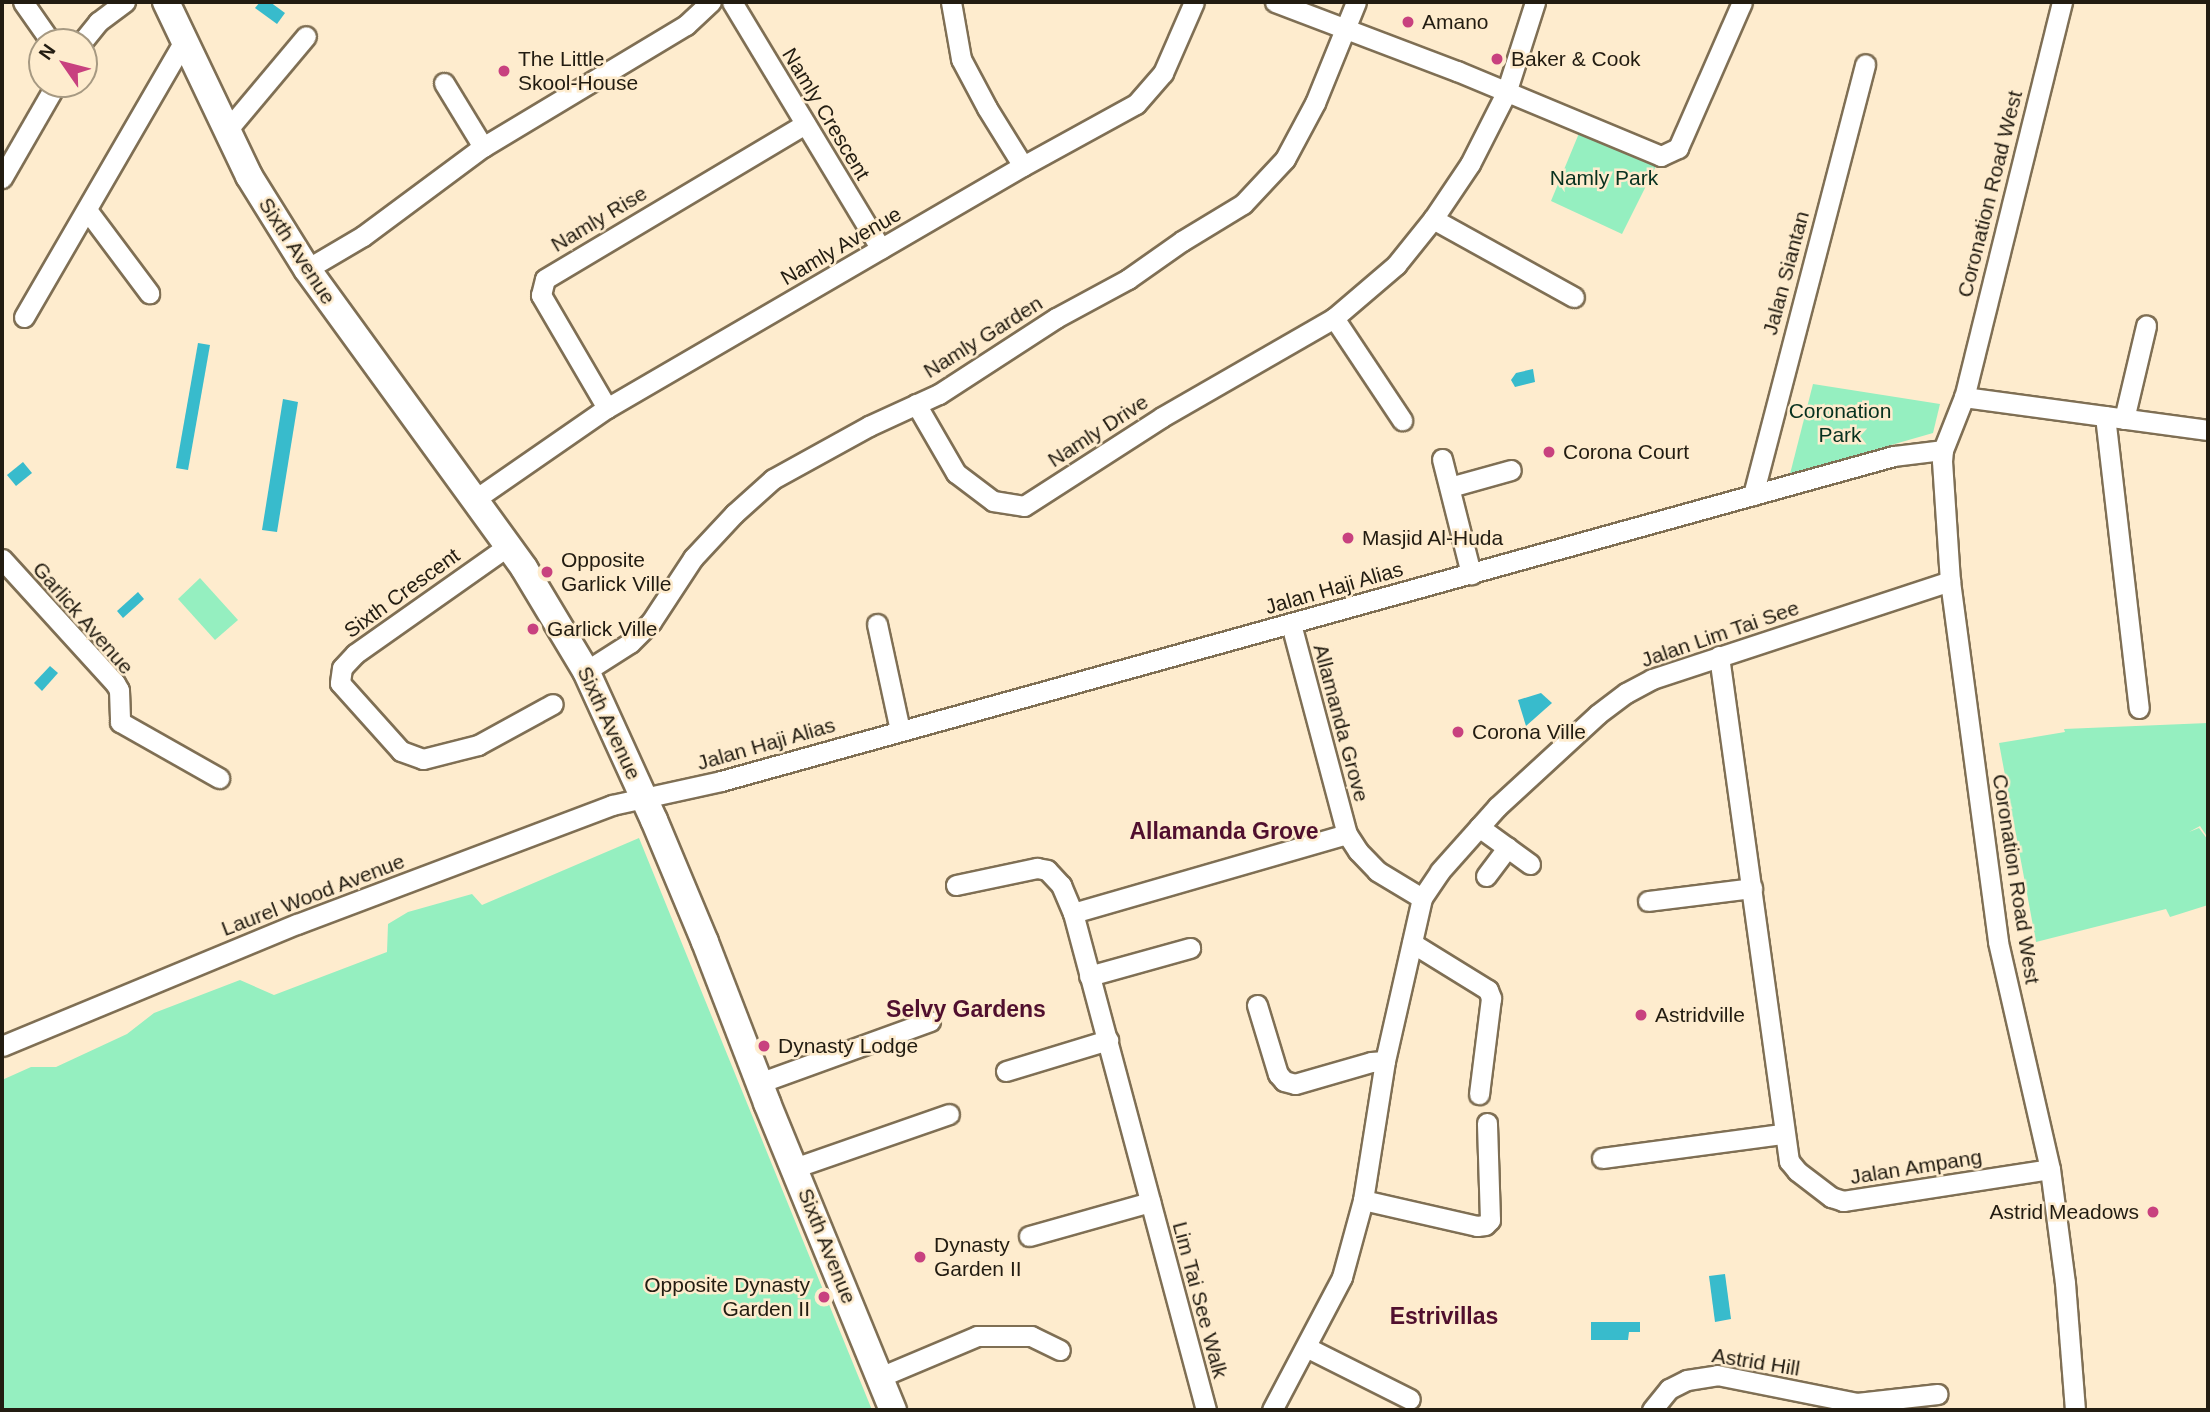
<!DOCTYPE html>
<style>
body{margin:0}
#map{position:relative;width:2210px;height:1412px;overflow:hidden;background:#feecce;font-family:Helvetica,sans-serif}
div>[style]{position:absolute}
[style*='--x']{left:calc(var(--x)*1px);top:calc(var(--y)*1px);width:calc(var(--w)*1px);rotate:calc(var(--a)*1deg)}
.green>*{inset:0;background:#95efc0}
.water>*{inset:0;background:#38bbcc}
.roads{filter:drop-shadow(2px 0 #7f6f54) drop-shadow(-2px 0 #7f6f54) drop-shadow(0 2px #7f6f54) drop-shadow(0 -2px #7f6f54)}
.minor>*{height:19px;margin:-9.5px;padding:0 9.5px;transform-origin:9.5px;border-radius:9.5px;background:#fff}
.major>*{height:26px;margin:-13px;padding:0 13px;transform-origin:13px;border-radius:13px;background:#fff}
.dots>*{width:19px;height:19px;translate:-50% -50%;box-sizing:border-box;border:4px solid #feecce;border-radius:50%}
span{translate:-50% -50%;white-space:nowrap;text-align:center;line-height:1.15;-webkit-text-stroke:5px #feecce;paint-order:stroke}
.poi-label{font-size:21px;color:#221c11}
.left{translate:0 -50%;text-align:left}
.right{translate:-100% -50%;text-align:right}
.street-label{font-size:21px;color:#221c11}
.park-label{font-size:21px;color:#07311f}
.neighbourhood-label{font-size:23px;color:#500f2e;font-weight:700}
.frame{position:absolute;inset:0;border:4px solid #221c11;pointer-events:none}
.north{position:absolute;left:28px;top:28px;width:70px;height:70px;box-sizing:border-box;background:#feecce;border:2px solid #a69982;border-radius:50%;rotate:305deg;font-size:19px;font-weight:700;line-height:28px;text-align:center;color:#221c11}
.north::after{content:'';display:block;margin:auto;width:24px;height:32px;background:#c8417f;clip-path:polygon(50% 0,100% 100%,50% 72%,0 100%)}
</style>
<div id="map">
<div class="green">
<i style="clip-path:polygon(1582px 126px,1661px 156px,1622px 234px,1551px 201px)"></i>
<i style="clip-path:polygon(1813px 384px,1940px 404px,1933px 433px,1790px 474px)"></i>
<i style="clip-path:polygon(200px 578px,238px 620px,215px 640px,178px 599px)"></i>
<i style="clip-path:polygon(2208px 723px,2208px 838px,2200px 826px,2189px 832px,2199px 828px,2208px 840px,2208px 905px,2170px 917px,2166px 909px,2036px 942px,1999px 743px,2065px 732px,2064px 729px)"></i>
<i style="clip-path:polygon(639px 838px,872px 1410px,2px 1410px,2px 1080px,31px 1067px,56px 1067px,127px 1034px,154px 1013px,240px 980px,274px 995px,387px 952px,388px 924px,408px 912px,472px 894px,482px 905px)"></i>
</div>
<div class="water">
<i style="clip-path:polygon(260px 2px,270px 2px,285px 13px,277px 24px,255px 8px)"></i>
<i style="clip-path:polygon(198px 343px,210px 345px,188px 470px,176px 468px)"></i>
<i style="clip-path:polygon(1533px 369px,1535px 382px,1515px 387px,1511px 380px,1516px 373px)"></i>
<i style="clip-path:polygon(283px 399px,298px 402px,277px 532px,262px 530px)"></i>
<i style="clip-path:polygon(23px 462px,32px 473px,16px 486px,7px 475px)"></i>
<i style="clip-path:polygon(138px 592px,144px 599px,123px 618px,117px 611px)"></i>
<i style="clip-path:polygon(50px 666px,58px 673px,42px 691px,34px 683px)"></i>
<i style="clip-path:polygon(1541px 693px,1552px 703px,1526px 726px,1518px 700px)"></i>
<i style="clip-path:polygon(1725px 1274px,1731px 1319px,1715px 1322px,1709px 1276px)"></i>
<i style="clip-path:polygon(1591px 1322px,1640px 1322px,1640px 1332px,1629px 1332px,1628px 1340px,1591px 1340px)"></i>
</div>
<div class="roads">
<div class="minor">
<i style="--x:23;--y:2;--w:49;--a:55"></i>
<i style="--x:732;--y:2;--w:288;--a:58.9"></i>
<i style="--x:951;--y:2;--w:58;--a:80"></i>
<i style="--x:961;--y:59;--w:55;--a:62"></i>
<i style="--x:987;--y:108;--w:68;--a:58.2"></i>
<i style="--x:1275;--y:2;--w:195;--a:20.8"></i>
<i style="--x:1457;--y:71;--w:221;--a:22.6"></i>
<i style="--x:1661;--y:156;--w:19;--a:-25"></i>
<i style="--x:1678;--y:148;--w:159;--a:-66.3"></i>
<i style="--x:2062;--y:2;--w:407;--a:103.9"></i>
<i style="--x:1964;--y:397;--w:57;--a:111.6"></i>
<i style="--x:1943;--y:450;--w:11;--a:95"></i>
<i style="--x:1942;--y:461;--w:120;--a:86.2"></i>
<i style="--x:1950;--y:581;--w:364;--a:82.4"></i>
<i style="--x:1998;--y:942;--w:233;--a:77.1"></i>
<i style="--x:2050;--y:1169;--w:115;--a:82.5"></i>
<i style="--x:2065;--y:1283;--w:127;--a:85.5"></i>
<i style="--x:82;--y:42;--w:26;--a:-51"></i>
<i style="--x:98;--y:22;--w:34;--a:-37"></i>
<i style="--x:444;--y:83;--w:75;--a:58.6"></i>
<i style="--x:228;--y:129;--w:121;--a:-50"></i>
<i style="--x:2;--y:178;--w:108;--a:-60.1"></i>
<i style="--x:87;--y:210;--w:104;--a:53.2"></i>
<i style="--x:1433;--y:219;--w:161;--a:29"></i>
<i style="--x:307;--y:269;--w:65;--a:-30.5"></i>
<i style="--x:363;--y:236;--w:149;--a:-36.6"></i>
<i style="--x:483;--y:147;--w:237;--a:-31"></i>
<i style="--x:686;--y:25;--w:34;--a:-43"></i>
<i style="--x:24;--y:317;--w:319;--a:-59.9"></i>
<i style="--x:1334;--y:318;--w:123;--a:56.3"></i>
<i style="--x:1964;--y:397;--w:246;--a:7.7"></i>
<i style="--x:916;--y:404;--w:80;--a:59.9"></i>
<i style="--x:956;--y:473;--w:46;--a:37.1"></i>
<i style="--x:993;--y:501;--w:31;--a:9"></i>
<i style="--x:1024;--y:506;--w:164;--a:-32.8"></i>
<i style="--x:1162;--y:417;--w:198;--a:-29.9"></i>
<i style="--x:1334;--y:318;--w:82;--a:-40.5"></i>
<i style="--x:1396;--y:265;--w:59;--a:-51.2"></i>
<i style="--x:1433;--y:219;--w:66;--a:-56.1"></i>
<i style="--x:1470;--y:164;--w:80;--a:-63.1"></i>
<i style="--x:1506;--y:93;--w:96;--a:-72.3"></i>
<i style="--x:607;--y:408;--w:131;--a:-120.3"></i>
<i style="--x:541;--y:295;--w:16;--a:-76"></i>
<i style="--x:545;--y:279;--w:303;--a:-30.8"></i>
<i style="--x:2105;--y:416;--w:294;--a:83.4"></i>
<i style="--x:2124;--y:419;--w:96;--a:-76.7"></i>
<i style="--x:1442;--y:459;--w:119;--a:75.8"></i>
<i style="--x:1450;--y:487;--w:63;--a:-15.6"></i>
<i style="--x:1753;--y:495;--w:445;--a:-75.4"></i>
<i style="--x:474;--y:500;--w:162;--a:-34.7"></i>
<i style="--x:607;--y:408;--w:481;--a:-30.2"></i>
<i style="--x:1023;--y:166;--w:129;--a:-28.8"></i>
<i style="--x:1136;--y:104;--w:41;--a:-48.9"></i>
<i style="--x:1163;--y:73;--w:77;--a:-66.4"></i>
<i style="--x:508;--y:546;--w:187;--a:144.8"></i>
<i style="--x:355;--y:654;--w:19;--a:133"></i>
<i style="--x:342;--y:668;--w:15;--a:98"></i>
<i style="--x:340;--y:683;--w:91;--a:48.1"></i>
<i style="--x:401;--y:751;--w:23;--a:20"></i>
<i style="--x:423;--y:759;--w:57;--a:-14.3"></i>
<i style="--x:478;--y:745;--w:85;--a:-28.7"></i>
<i style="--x:2;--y:559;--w:168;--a:47.7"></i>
<i style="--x:115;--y:683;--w:8;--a:60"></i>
<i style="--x:119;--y:690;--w:32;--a:88"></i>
<i style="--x:120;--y:722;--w:114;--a:29.5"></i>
<i style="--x:877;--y:624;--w:108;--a:77.8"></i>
<i style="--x:1291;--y:624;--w:217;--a:75.1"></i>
<i style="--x:1347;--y:834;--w:20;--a:57"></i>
<i style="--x:1358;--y:851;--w:28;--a:46"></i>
<i style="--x:1377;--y:871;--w:52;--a:31"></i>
<i style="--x:1719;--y:656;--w:510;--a:82.11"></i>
<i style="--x:1789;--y:1161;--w:13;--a:51"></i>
<i style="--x:1797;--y:1171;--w:43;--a:37.4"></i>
<i style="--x:1831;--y:1197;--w:13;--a:18"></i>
<i style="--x:1843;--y:1201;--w:209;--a:-8.8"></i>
<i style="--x:586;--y:671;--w:52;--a:-32.5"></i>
<i style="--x:630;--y:643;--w:30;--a:-45"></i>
<i style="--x:651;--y:622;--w:77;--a:-56.7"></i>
<i style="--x:693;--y:558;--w:60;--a:-47"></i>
<i style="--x:734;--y:514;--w:52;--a:-41.9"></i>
<i style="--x:773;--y:479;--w:110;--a:-28.9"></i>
<i style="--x:869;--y:426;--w:77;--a:-24.6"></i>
<i style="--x:939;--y:394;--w:140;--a:-33"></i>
<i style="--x:1056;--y:318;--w:82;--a:-28.4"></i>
<i style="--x:1128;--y:279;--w:66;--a:-35.1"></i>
<i style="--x:1182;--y:241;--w:71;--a:-31.2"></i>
<i style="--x:1243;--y:204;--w:62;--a:-47"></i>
<i style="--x:1285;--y:159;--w:64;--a:-61.8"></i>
<i style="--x:1315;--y:103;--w:109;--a:-67.9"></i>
<i style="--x:1479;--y:827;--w:63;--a:36"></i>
<i style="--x:1486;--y:876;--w:36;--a:-53"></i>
<i style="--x:956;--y:885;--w:83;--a:-11.9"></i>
<i style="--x:1037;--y:868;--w:10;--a:11"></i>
<i style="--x:1047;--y:870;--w:21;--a:47"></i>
<i style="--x:1061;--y:885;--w:30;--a:67"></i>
<i style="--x:1073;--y:913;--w:514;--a:75.02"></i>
<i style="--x:1648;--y:901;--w:105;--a:-7.1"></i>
<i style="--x:1073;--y:913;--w:285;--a:-16.1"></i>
<i style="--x:1412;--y:943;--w:89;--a:31.7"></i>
<i style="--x:1488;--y:990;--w:9;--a:69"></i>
<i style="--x:1491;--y:998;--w:97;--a:97.1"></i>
<i style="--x:1089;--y:976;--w:105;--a:-15.5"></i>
<i style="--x:1257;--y:1005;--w:72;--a:73.1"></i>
<i style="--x:1278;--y:1074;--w:9;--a:49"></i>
<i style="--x:1284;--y:1081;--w:11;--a:15"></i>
<i style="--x:1295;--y:1084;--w:79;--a:-16.1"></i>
<i style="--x:1371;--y:1062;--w:14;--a:-4"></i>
<i style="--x:2;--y:1046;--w:319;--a:-22.5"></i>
<i style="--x:297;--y:924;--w:337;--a:-20.7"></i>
<i style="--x:612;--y:805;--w:112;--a:-12.4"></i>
<i style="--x:721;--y:781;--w:1217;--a:-15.49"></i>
<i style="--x:1894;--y:456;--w:49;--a:-7"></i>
<i style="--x:1006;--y:1071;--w:107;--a:-16.9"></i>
<i style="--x:759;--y:1083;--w:182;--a:-19.9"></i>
<i style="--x:1602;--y:1158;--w:183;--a:-7.6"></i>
<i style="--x:794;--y:1168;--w:164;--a:-19.2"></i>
<i style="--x:1363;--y:1200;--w:117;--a:12.8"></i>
<i style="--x:1477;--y:1226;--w:8;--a:-7"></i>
<i style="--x:1485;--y:1225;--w:7;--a:-45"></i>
<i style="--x:1490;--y:1220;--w:97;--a:-91.8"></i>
<i style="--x:1029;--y:1236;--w:126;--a:-15.7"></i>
<i style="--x:1306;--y:1347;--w:116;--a:26.6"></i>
<i style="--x:880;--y:1377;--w:105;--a:-22.9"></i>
<i style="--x:977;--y:1336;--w:54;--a:0"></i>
<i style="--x:1031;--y:1336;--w:32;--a:26"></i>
<i style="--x:1272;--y:1410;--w:150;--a:-62.2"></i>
<i style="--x:1342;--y:1277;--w:80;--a:-74.7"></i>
<i style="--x:1363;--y:1200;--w:141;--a:-81"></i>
<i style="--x:1385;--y:1061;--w:167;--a:-77.2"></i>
<i style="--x:1422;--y:898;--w:32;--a:-56"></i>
<i style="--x:1440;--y:871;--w:86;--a:-48.3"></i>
<i style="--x:1497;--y:807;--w:137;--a:-42.6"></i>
<i style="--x:1598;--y:714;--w:35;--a:-37"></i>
<i style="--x:1626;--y:693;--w:30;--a:-28"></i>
<i style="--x:1652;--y:679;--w:314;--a:-18.2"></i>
<i style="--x:1652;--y:1410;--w:27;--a:-51"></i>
<i style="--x:1669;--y:1389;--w:20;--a:-27"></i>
<i style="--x:1687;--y:1380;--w:30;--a:-9"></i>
<i style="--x:1717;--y:1375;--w:143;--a:11.3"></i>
<i style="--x:1857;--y:1403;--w:81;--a:-6.4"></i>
</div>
<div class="major">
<i style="--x:166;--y:2;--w:193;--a:64.5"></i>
<i style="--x:249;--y:176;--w:110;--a:58.1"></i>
<i style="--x:307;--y:269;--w:369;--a:54"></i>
<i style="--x:524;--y:568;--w:120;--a:59"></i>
<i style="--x:586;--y:671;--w:164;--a:65.5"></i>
<i style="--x:654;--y:820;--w:132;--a:67.3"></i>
<i style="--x:705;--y:942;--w:173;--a:68.9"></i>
<i style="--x:767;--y:1103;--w:332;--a:67.7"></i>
</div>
</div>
<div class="dots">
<i style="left:1408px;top:22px;background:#c8417f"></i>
<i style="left:1497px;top:59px;background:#c8417f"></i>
<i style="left:504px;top:71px;background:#c8417f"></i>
<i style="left:1549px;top:452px;background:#c8417f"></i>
<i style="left:1348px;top:538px;background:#c8417f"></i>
<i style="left:547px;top:572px;background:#c8417f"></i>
<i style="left:533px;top:629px;background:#c8417f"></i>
<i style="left:1458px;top:732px;background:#c8417f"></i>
<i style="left:1641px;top:1015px;background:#c8417f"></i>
<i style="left:764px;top:1046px;background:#c8417f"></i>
<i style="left:2153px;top:1212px;background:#c8417f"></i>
<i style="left:920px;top:1257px;background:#c8417f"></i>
<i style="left:824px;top:1297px;background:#c8417f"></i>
</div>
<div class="poi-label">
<span class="left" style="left:1422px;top:22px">Amano</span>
<span class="left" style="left:518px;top:71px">The Little<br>Skool-House</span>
<span class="left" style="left:1511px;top:59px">Baker &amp; Cook</span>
<span class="left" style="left:1563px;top:452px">Corona Court</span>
<span class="left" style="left:1362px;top:538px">Masjid Al-Huda</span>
<span class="left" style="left:561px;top:572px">Opposite<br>Garlick Ville</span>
<span class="left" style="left:547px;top:629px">Garlick Ville</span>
<span class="left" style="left:1472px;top:732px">Corona Ville</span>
<span class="left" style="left:1655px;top:1015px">Astridville</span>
<span class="left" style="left:778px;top:1046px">Dynasty Lodge</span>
<span class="right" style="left:2139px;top:1212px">Astrid Meadows</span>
<span class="left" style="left:934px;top:1257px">Dynasty<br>Garden II</span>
<span class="right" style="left:810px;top:1297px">Opposite Dynasty<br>Garden II</span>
</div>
<div class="street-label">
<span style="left:826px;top:114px;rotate:59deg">Namly Crescent</span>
<span style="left:1990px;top:194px;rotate:-76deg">Coronation Road West</span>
<span style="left:599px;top:219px;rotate:-31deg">Namly Rise</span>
<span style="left:841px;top:246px;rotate:-30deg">Namly Avenue</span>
<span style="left:297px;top:251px;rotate:57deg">Sixth Avenue</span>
<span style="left:1786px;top:273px;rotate:-75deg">Jalan Siantan</span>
<span style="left:983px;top:337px;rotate:-32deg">Namly Garden</span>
<span style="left:1098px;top:431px;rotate:-33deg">Namly Drive</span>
<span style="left:1334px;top:588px;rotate:-16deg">Jalan Haji Alias</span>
<span style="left:402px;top:593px;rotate:-36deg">Sixth Crescent</span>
<span style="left:83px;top:618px;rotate:49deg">Garlick Avenue</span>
<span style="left:1720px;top:634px;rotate:-19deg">Jalan Lim Tai See</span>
<span style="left:609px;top:723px;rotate:65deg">Sixth Avenue</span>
<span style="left:1341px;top:723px;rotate:75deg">Allamanda Grove</span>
<span style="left:766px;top:744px;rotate:-16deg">Jalan Haji Alias</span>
<span style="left:2016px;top:879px;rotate:81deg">Coronation Road West</span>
<span style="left:313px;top:895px;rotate:-21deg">Laurel Wood Avenue</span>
<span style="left:1916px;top:1167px;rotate:-9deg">Jalan Ampang</span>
<span style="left:827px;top:1246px;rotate:68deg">Sixth Avenue</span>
<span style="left:1200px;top:1300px;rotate:75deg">Lim Tai See Walk</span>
<span style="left:1756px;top:1362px;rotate:9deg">Astrid Hill</span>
</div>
<div class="park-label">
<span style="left:1604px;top:178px">Namly Park</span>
<span style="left:1840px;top:423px">Coronation<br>Park</span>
</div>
<div class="neighbourhood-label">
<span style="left:1224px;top:831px">Allamanda Grove</span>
<span style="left:966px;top:1009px">Selvy Gardens</span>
<span style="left:1444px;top:1316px">Estrivillas</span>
</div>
<div class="frame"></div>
<div class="north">N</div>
</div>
